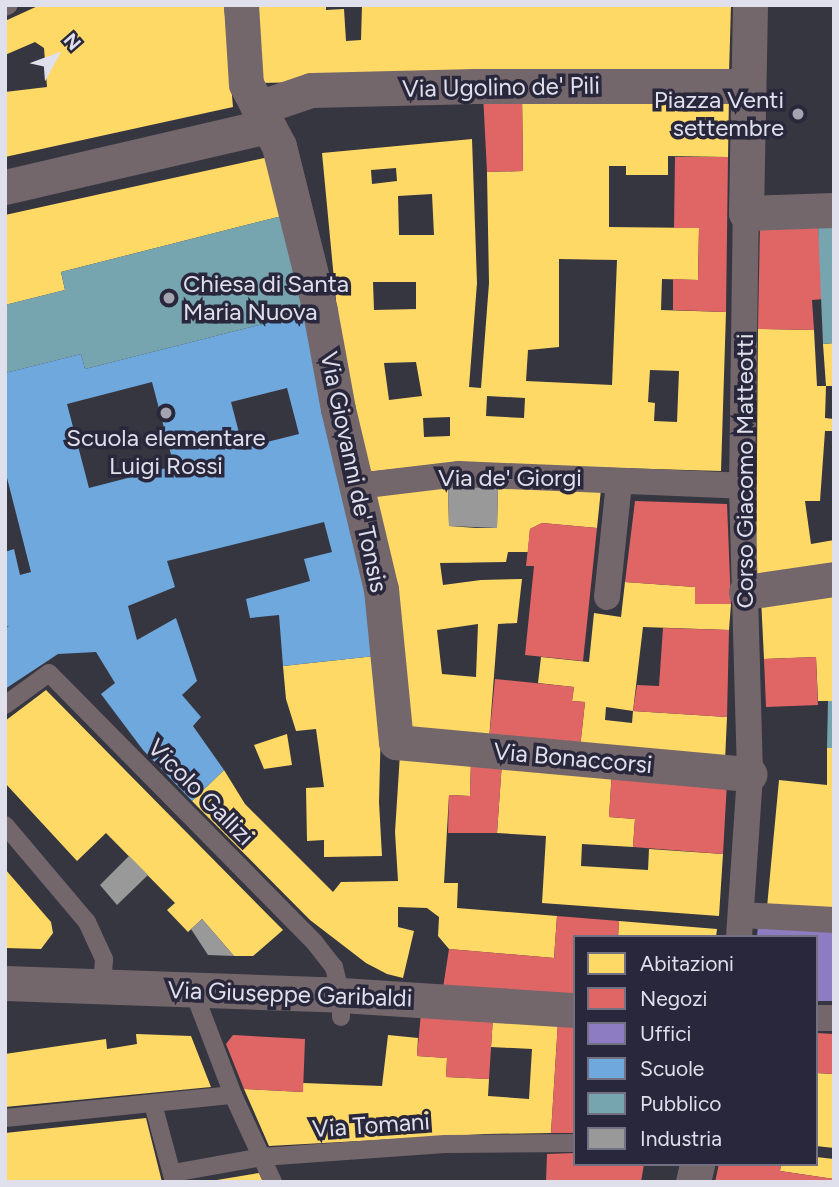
<!DOCTYPE html>
<style>
body{margin:0}
#map{position:relative;width:839px;height:1187px;overflow:hidden;background:#363641;font-family:Figtree,sans-serif}
div>[style]{position:absolute}
[style*='--x']{left:calc(var(--x)*1px);top:calc(var(--y)*1px);width:calc(var(--w)*1px);rotate:calc(var(--a)*1deg)}
.homes>*{inset:0;background:#ffd966}
.shops>*{inset:0;background:#e06666}
.offices>*{inset:0;background:#8e7cc3}
.schools>*{inset:0;background:#6fa8dc}
.public>*{inset:0;background:#76a5af}
.industry>*{inset:0;background:#999}
.service>*{height:18px;margin:-9px;padding:0 9px;transform-origin:9px;border-radius:9px;background:#74676c}
.pedestrian>*{height:26px;margin:-13px;padding:0 13px;transform-origin:13px;border-radius:13px;background:#74676c}
.minor>*{height:35px;margin:-17.5px;padding:0 17.5px;transform-origin:17.5px;border-radius:17.5px;background:#74676c}
.dots>*{width:19px;height:19px;translate:-50% -50%;box-sizing:border-box;border:4px solid #29273b;border-radius:50%}
span{translate:-50% -50%;white-space:nowrap;text-align:center;line-height:1.15;-webkit-text-stroke:7px #29273b;paint-order:stroke}
.street-label{font-size:24px;color:#e0dfec}
.poi-label{font-size:24px;color:#e0dfec}
.right{translate:-100% -50%;text-align:right}
.left{translate:0 -50%;text-align:left}
.frame{position:absolute;inset:0;border:7px solid #e0dfec;pointer-events:none}
.legend{position:absolute;left:573px;top:935px;width:245px;height:231px;box-sizing:border-box;background:#29273b;border:2px solid #727182;margin:0;padding:9px 12px;list-style:none;font-size:21px;color:#e0dfec}
.legend li{display:flex;align-items:center;gap:14px;height:35px}
.legend b{width:35px;border:2px solid #727182}
.north{position:absolute;left:21px;top:21px;width:70px;height:70px;-webkit-text-stroke:5px #29273b;paint-order:stroke;rotate:49deg;font-size:19px;font-weight:700;line-height:28px;text-align:center;color:#e0dfec}
.north::after{content:'';display:block;margin:auto;width:24px;height:32px;background:#e0dfec;clip-path:polygon(50% 0,100% 100%,50% 72%,0 100%)}
</style>
<div id="map">
<div class="homes">
<i style="clip-path:polygon(40px 5px,224px 5px,233px 107px,5px 157px,5px 92px,47px 87px,44px 48px,35px 42px,5px 55px,5px 21px)"></i>
<i style="clip-path:polygon(255px 5px,326px 5px,326px 10px,344px 9px,346px 41px,361px 40px,362px 5px,731px 5px,729px 74px,258px 83px)"></i>
<i style="clip-path:polygon(evenodd,522px 94px,729px 95px,728px 157px,668px 156px,668px 175px,626px 175px,626px 166px,609px 166px,609px 227px,699px 228px,698px 280px,662px 279px,661px 310px,726px 312px,721px 471px,450px 463px,366px 472px,339px 332px,322px 153px,472px 139px,477px 283px,469px 387px,481px 388px,489px 283px,487px 172px,523px 171px,522px 94px,396px 168px,397px 181px,372px 184px,371px 170px,396px 168px,522px 94px,432px 194px,434px 235px,399px 235px,398px 196px,432px 194px,522px 94px,559px 259px,617px 260px,612px 385px,526px 381px,528px 350px,559px 347px,559px 259px,522px 94px,373px 282px,416px 282px,416px 309px,374px 310px,373px 282px,522px 94px,416px 362px,422px 396px,389px 400px,384px 363px,416px 362px,522px 94px,650px 370px,679px 371px,677px 422px,654px 421px,655px 403px,648px 402px,650px 370px,522px 94px,487px 396px,525px 398px,524px 418px,486px 416px,487px 396px,522px 94px,450px 417px,450px 436px,424px 437px,423px 418px,450px 417px)"></i>
<i style="clip-path:polygon(269px 157px,282px 216px,61px 272px,65px 290px,5px 305px,5px 215px)"></i>
<i style="clip-path:polygon(758px 329px,814px 330px,817px 386px,826px 386px,825px 418px,834px 419px,834px 431px,825px 431px,820px 501px,805px 501px,811px 544px,834px 540px,834px 570px,756px 582px)"></i>
<i style="clip-path:polygon(834px 343px,834px 386px,826px 386px,823px 344px)"></i>
<i style="clip-path:polygon(evenodd,448px 486px,449px 526px,476px 528px,497px 528px,498px 486px,601px 489px,597px 528px,542px 523px,530px 529px,528px 552px,508px 552px,506px 562px,440px 563px,443px 585px,481px 580px,522px 579px,517px 623px,498px 624px,489px 740px,408px 733px,373px 495px,448px 486px,478px 624px,476px 677px,442px 674px,437px 630px,478px 624px)"></i>
<i style="clip-path:polygon(625px 582px,695px 587px,695px 604px,731px 604px,729px 630px,643px 627px,633px 711px,606px 707px,605px 720px,632px 723px,633px 711px,727px 717px,725px 761px,580px 748px,585px 702px,572px 701px,574px 687px,538px 683px,541px 657px,589px 662px,594px 613px,621px 617px)"></i>
<i style="clip-path:polygon(834px 587px,834px 701px,818px 701px,816px 657px,764px 659px,761px 598px)"></i>
<i style="clip-path:polygon(375px 656px,381px 722px,379px 802px,382px 856px,324px 857px,324px 840px,307px 841px,306px 788px,324px 787px,316px 729px,296px 731px,286px 699px,283px 666px)"></i>
<i style="clip-path:polygon(46px 690px,283px 930px,253px 956px,234px 956px,202px 919px,188px 932px,167px 910px,175px 903px,106px 833px,77px 861px,5px 783px,5px 721px)"></i>
<i style="clip-path:polygon(287px 734px,292px 765px,264px 769px,254px 745px)"></i>
<i style="clip-path:polygon(827px 748px,834px 748px,834px 911px,767px 907px,779px 780px,827px 785px)"></i>
<i style="clip-path:polygon(400px 754px,471px 760px,470px 796px,449px 795px,444px 883px,458px 883px,457px 908px,557px 916px,554px 958px,449px 949px,438px 936px,439px 917px,427px 908px,398px 907px,398px 927px,414px 931px,403px 978px,387px 974px,366px 963px,310px 920px,192px 801px,224px 770px,245px 804px,333px 892px,341px 882px,398px 881px,395px 832px)"></i>
<i style="clip-path:polygon(502px 762px,612px 770px,609px 817px,635px 819px,633px 847px,582px 844px,581px 866px,648px 870px,649px 849px,723px 854px,719px 916px,542px 903px,546px 836px,497px 833px)"></i>
<i style="clip-path:polygon(5px 869px,51px 922px,53px 933px,41px 949px,5px 948px)"></i>
<i style="clip-path:polygon(619px 921px,717px 929px,716px 937px,618px 937px)"></i>
<i style="clip-path:polygon(493px 1017px,558px 1022px,551px 1133px,485px 1134px,269px 1146px,244px 1089px,303px 1092px,303px 1083px,382px 1086px,388px 1035px,418px 1038px,417px 1056px,447px 1058px,446px 1077px,489px 1079px,488px 1096px,529px 1099px,532px 1049px,491px 1047px)"></i>
<i style="clip-path:polygon(136px 1034px,191px 1036px,211px 1087px,5px 1107px,5px 1054px,106px 1039px,107px 1049px,137px 1044px)"></i>
<i style="clip-path:polygon(816px 1073px,834px 1074px,834px 1148px,816px 1146px)"></i>
<i style="clip-path:polygon(146px 1118px,162px 1182px,5px 1182px,5px 1133px)"></i>
<i style="clip-path:polygon(816px 1157px,834px 1159px,834px 1179px,780px 1171px,781px 1164px,816px 1164px)"></i>
<i style="clip-path:polygon(259px 1173px,263px 1182px,217px 1182px,217px 1180px)"></i>
</div>
<div class="shops">
<i style="clip-path:polygon(483px 94px,522px 94px,523px 171px,487px 172px)"></i>
<i style="clip-path:polygon(675px 157px,728px 157px,726px 312px,673px 310px,673px 279px,698px 280px,699px 228px,674px 228px)"></i>
<i style="clip-path:polygon(760px 225px,818px 225px,823px 299px,812px 300px,814px 330px,758px 329px)"></i>
<i style="clip-path:polygon(635px 501px,727px 504px,731px 604px,695px 604px,695px 587px,625px 582px)"></i>
<i style="clip-path:polygon(542px 523px,597px 528px,583px 661px,525px 655px,534px 566px,526px 566px,530px 529px)"></i>
<i style="clip-path:polygon(663px 628px,729px 630px,727px 717px,633px 711px,637px 685px,659px 686px)"></i>
<i style="clip-path:polygon(816px 657px,818px 705px,766px 707px,764px 659px)"></i>
<i style="clip-path:polygon(495px 679px,574px 687px,572px 701px,585px 702px,580px 748px,489px 740px)"></i>
<i style="clip-path:polygon(471px 760px,502px 762px,497px 833px,448px 833px,449px 795px,470px 796px)"></i>
<i style="clip-path:polygon(612px 770px,727px 782px,723px 854px,633px 847px,635px 819px,609px 817px)"></i>
<i style="clip-path:polygon(557px 916px,619px 921px,618px 937px,575px 937px,575px 998px,443px 988px,449px 949px,554px 958px)"></i>
<i style="clip-path:polygon(421px 1013px,493px 1017px,489px 1079px,446px 1077px,447px 1058px,417px 1056px)"></i>
<i style="clip-path:polygon(558px 1022px,575px 1023px,575px 1133px,551px 1133px)"></i>
<i style="clip-path:polygon(816px 1033px,834px 1034px,834px 1074px,816px 1073px)"></i>
<i style="clip-path:polygon(233px 1035px,305px 1039px,303px 1092px,244px 1089px,226px 1044px)"></i>
<i style="clip-path:polygon(575px 1153px,575px 1164px,644px 1164px,641px 1182px,546px 1182px,547px 1154px)"></i>
<i style="clip-path:polygon(719px 1164px,781px 1164px,780px 1171px,834px 1179px,834px 1182px,715px 1182px)"></i>
</div>
<div class="offices">
<i style="clip-path:polygon(758px 925px,834px 929px,834px 1001px,816px 1001px,816px 937px,757px 937px)"></i>
</div>
<div class="schools">
<i style="clip-path:polygon(evenodd,307px 313px,364px 570px,375px 656px,283px 666px,279px 615px,250px 618px,246px 599px,310px 581px,304px 559px,332px 552px,324px 522px,167px 561px,175px 587px,128px 606px,137px 640px,176px 618px,197px 681px,182px 695px,201px 717px,193px 726px,224px 770px,192px 801px,143px 750px,101px 694px,115px 683px,96px 652px,58px 654px,5px 689px,5px 629px,9px 626px,5px 627px,5px 552px,14px 549px,20px 575px,31px 572px,5px 470px,5px 373px,81px 354px,85px 369px,307px 313px,152px 382px,174px 466px,89px 488px,67px 404px,152px 382px,307px 313px,287px 388px,299px 434px,243px 448px,231px 402px,287px 388px)"></i>
</div>
<div class="public">
<i style="clip-path:polygon(282px 216px,307px 313px,85px 369px,81px 354px,5px 373px,5px 305px,65px 290px,61px 272px)"></i>
<i style="clip-path:polygon(834px 224px,834px 343px,823px 344px,818px 225px)"></i>
<i style="clip-path:polygon(828px 701px,834px 701px,834px 748px,827px 748px)"></i>
</div>
<div class="industry">
<i style="clip-path:polygon(448px 486px,498px 486px,497px 528px,449px 526px)"></i>
<i style="clip-path:polygon(129px 856px,148px 875px,117px 905px,100px 885px)"></i>
<i style="clip-path:polygon(202px 919px,234px 956px,208px 955px,191px 929px)"></i>
</div>
<div class="service">
<i style="--x:5;--y:7;--w:4;--a:-27"></i>
<i style="--x:5;--y:705;--w:54;--a:-36"></i>
<i style="--x:49;--y:673;--w:379;--a:45.4"></i>
<i style="--x:315;--y:943;--w:31;--a:52"></i>
<i style="--x:334;--y:967;--w:29;--a:76"></i>
<i style="--x:341;--y:995;--w:22;--a:90"></i>
<i style="--x:5;--y:825;--w:127;--a:49.8"></i>
<i style="--x:87;--y:922;--w:41;--a:65.3"></i>
<i style="--x:104;--y:959;--w:28;--a:94"></i>
<i style="--x:193;--y:990;--w:112;--a:69.1"></i>
<i style="--x:233;--y:1095;--w:96;--a:65.3"></i>
<i style="--x:153;--y:1104;--w:81;--a:74.9"></i>
<i style="--x:5;--y:1118;--w:229;--a:-5.8"></i>
<i style="--x:173;--y:1173;--w:90;--a:-10.2"></i>
<i style="--x:262;--y:1157;--w:183;--a:-4.1"></i>
<i style="--x:445;--y:1144;--w:130;--a:-0.4"></i>
</div>
<div class="pedestrian">
<i style="--x:358;--y:486;--w:102;--a:-6.8"></i>
<i style="--x:459;--y:474;--w:283;--a:2.4"></i>
<i style="--x:607;--y:597;--w:115;--a:-84"></i>
<i style="--x:742;--y:915;--w:92;--a:3.1"></i>
<i style="--x:739;--y:937;--w:163;--a:-86.1"></i>
<i style="--x:750;--y:774;--w:288;--a:-91.6"></i>
<i style="--x:742;--y:486;--w:273;--a:-89.2"></i>
<i style="--x:816;--y:1018;--w:18;--a:0"></i>
</div>
<div class="minor">
<i style="--x:241;--y:5;--w:79;--a:86.4"></i>
<i style="--x:246;--y:84;--w:70;--a:62"></i>
<i style="--x:279;--y:146;--w:170;--a:76"></i>
<i style="--x:320;--y:311;--w:100;--a:79.6"></i>
<i style="--x:338;--y:409;--w:185;--a:76.6"></i>
<i style="--x:381;--y:589;--w:154;--a:84.4"></i>
<i style="--x:396;--y:742;--w:355;--a:5.2"></i>
<i style="--x:750;--y:5;--w:208;--a:91.1"></i>
<i style="--x:746;--y:213;--w:88;--a:-2"></i>
<i style="--x:258;--y:108;--w:56;--a:-18.8"></i>
<i style="--x:311;--y:90;--w:165;--a:-1.4"></i>
<i style="--x:476;--y:86;--w:272;--a:0"></i>
<i style="--x:5;--y:187;--w:270;--a:-13.1"></i>
<i style="--x:746;--y:592;--w:89;--a:-8.4"></i>
<i style="--x:5;--y:983;--w:336;--a:2"></i>
<i style="--x:341;--y:995;--w:234;--a:3.7"></i>
<i style="--x:693;--y:1182;--w:18;--a:-77"></i>
</div>
<div class="dots">
<i style="left:798px;top:114px;background:#a4a4b0"></i>
<i style="left:169px;top:298px;background:#a4a4b0"></i>
<i style="left:166px;top:413px;background:#a4a4b0"></i>
</div>
<div class="street-label">
<span style="left:501px;top:87px;rotate:-1deg">Via Ugolino de' Pili</span>
<span style="left:745px;top:471px;rotate:-90deg">Corso Giacomo Matteotti</span>
<span style="left:354px;top:472px;rotate:78deg">Via Giovanni de' Tonsis</span>
<span style="left:510px;top:478px">Via de' Giorgi</span>
<span style="left:573px;top:758px;rotate:5deg">Via Bonaccorsi</span>
<span style="left:201px;top:792px;rotate:45deg">Vicolo Gallizi</span>
<span style="left:290px;top:994px;rotate:2deg">Via Giuseppe Garibaldi</span>
<span style="left:371px;top:1125px;rotate:-4deg">Via Tomani</span>
</div>
<div class="poi-label">
<span class="right" style="left:784px;top:114px">Piazza Venti<br>settembre</span>
<span class="left" style="left:183px;top:298px">Chiesa di Santa<br>Maria Nuova</span>
<span style="left:166px;top:452px">Scuola elementare<br>Luigi Rossi</span>
</div>
<div class="frame"></div>
<ul class="legend">
<li><b style="height:19px;background:#ffd966"></b>Abitazioni</li>
<li><b style="height:19px;background:#e06666"></b>Negozi</li>
<li><b style="height:19px;background:#8e7cc3"></b>Uffici</li>
<li><b style="height:19px;background:#6fa8dc"></b>Scuole</li>
<li><b style="height:19px;background:#76a5af"></b>Pubblico</li>
<li><b style="height:19px;background:#999"></b>Industria</li>
</ul>
<div class="north">N</div>
</div>
